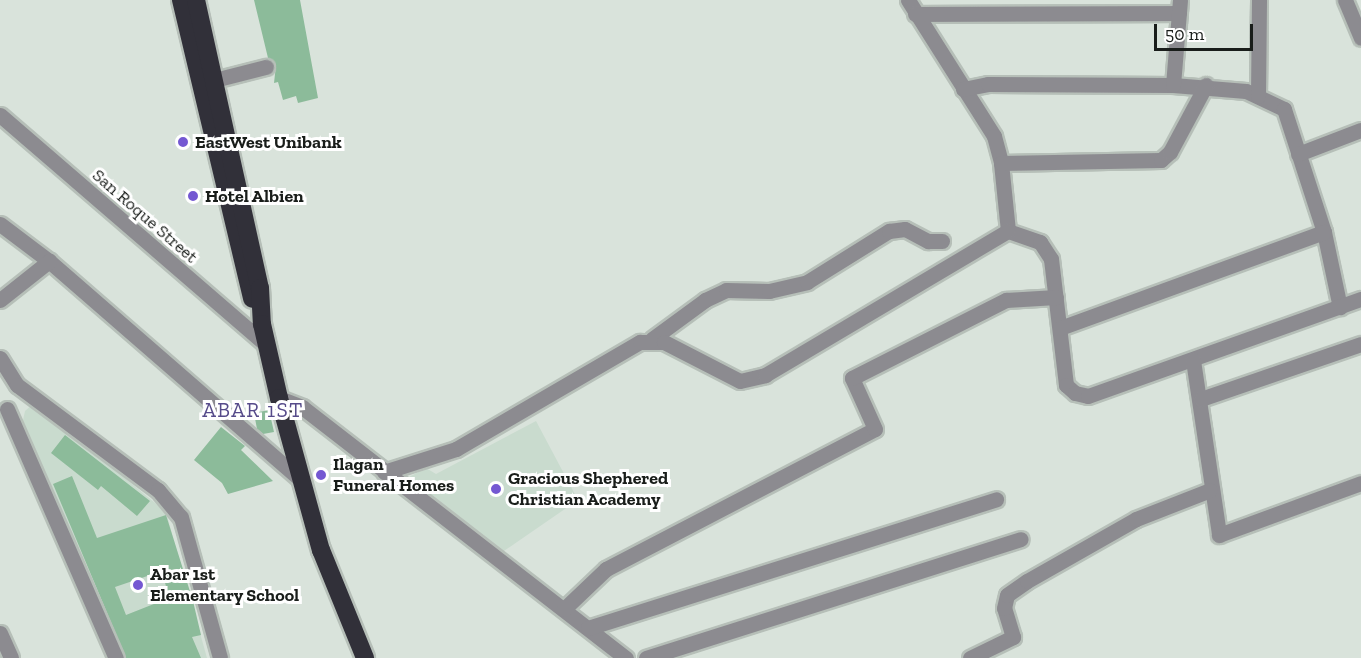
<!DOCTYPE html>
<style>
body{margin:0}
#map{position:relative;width:1361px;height:658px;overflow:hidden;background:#d9e3db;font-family:"Zilla Slab",serif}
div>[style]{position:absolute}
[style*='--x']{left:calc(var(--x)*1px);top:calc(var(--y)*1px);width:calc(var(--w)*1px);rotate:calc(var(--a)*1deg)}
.built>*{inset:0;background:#c9dbce}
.building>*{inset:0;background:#8cbb9a}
.roads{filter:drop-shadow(2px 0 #b6bfb8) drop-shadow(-2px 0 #b6bfb8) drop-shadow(0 2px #b6bfb8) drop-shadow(0 -2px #b6bfb8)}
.minor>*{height:15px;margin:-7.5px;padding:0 7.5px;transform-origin:7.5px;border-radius:7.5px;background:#8c8b90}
.highway>*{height:18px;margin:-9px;padding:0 9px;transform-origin:9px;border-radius:9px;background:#313039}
.dots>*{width:16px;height:16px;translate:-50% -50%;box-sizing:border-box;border:3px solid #fff;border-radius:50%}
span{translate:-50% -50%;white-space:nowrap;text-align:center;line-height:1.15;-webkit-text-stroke:6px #fff;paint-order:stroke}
.poi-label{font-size:18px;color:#191d1a;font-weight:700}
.left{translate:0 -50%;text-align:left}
.street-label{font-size:18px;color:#191d1a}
.quarter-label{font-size:21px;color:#564b8a;letter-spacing:1.5px}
.scale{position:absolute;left:1154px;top:24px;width:99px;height:27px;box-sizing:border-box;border:3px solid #191d1a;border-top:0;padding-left:8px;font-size:18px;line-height:21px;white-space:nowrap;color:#191d1a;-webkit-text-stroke:4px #fff;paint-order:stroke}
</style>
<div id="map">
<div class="built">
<i style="clip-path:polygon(34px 403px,166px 512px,207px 658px,120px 658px,22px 425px,25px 411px)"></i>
<i style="clip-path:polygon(536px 421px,578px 500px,501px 553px,407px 478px,426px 468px,436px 474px)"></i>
</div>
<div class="building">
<i style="clip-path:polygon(254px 0,300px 0,318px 98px,298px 103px,296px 96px,283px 100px,278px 82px,274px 83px,276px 65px,268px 58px)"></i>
<i style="clip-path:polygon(269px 410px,274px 432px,263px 434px,257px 429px,254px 413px)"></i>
<i style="clip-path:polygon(221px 427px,245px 446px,241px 450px,273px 481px,228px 494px,222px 483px,194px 460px)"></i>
<i style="clip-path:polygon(65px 435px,150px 501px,137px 516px,101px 486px,98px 490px,51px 453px)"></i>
<i style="clip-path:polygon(evenodd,72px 476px,97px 538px,166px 515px,193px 601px,201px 635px,192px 637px,201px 658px,126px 658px,53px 484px,72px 476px,162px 571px,169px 598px,126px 615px,115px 587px,162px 571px)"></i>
</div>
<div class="roads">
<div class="minor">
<i style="--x:908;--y:0;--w:161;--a:57.7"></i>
<i style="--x:994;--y:136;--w:28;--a:75"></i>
<i style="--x:1001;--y:163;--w:68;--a:84.1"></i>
<i style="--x:1345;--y:0;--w:41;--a:67.2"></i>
<i style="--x:915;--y:14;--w:264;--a:-0.2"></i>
<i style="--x:203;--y:83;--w:65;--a:-14.3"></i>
<i style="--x:1173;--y:85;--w:73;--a:4.7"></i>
<i style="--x:1246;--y:91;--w:42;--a:25.3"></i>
<i style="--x:1284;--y:109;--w:129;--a:72"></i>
<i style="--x:1324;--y:232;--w:77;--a:78"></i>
<i style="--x:963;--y:89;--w:25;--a:-11"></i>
<i style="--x:988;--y:84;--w:185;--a:0.3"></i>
<i style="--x:1173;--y:85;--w:85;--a:-85.3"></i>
<i style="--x:1258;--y:96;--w:96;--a:-89.4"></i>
<i style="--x:0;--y:115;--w:352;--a:40.8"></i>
<i style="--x:1298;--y:154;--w:67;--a:-20.9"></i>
<i style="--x:1001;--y:163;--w:160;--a:-1.1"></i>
<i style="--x:1161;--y:160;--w:12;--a:-42"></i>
<i style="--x:1170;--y:152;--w:76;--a:-61.8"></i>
<i style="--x:0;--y:224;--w:61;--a:37.1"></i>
<i style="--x:49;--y:261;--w:334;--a:41"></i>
<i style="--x:1008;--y:231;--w:34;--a:19"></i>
<i style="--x:1040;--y:242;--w:20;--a:57"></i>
<i style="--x:1051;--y:259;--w:127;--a:83.2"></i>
<i style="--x:1066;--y:385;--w:12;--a:42"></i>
<i style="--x:1075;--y:393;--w:13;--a:13"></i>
<i style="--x:1088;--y:396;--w:290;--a:-19.6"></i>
<i style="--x:0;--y:300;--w:63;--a:-38.5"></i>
<i style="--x:1060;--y:328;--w:281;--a:-20"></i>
<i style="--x:652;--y:339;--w:66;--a:-36.3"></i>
<i style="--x:705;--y:300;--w:23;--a:-25"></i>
<i style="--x:726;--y:290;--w:43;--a:1.3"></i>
<i style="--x:769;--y:291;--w:39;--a:-13"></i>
<i style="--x:807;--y:282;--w:97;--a:-31.9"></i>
<i style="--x:889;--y:231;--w:16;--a:-7"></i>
<i style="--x:905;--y:229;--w:26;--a:28"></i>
<i style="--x:928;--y:241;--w:14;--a:0"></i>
<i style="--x:0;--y:358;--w:32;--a:58"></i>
<i style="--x:17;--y:385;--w:176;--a:36.7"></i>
<i style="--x:158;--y:490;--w:35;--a:50"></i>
<i style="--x:181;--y:517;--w:146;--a:74.5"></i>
<i style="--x:1193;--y:360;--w:177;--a:81.5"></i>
<i style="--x:1219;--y:535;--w:151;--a:-20.1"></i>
<i style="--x:279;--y:398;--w:25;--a:21"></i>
<i style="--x:302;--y:407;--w:410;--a:37.8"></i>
<i style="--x:1201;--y:399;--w:169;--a:-19"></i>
<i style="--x:7;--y:409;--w:272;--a:66.4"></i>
<i style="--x:384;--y:472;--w:76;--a:-17.7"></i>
<i style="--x:456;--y:449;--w:213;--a:-30.2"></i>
<i style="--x:640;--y:342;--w:24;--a:0"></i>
<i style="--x:664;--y:342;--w:85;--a:27.2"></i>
<i style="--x:740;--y:381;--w:26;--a:-13"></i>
<i style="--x:765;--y:375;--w:282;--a:-30.7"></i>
<i style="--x:564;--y:609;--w:58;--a:-43.6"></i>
<i style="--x:606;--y:569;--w:303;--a:-27.5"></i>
<i style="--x:875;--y:429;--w:56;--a:-114.3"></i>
<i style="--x:852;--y:378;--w:173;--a:-26.9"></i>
<i style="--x:1006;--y:300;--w:50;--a:-3.4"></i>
<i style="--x:588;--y:628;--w:428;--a:-17.5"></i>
<i style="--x:0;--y:633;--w:27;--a:66"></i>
<i style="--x:646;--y:658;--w:393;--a:-17.6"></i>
<i style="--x:970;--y:658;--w:48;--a:-26"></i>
<i style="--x:1013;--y:637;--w:30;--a:-107"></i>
<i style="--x:1004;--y:608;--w:13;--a:-77"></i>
<i style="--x:1007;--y:595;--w:24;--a:-35"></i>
<i style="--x:1027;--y:581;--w:125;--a:-29.6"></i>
<i style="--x:1136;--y:519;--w:79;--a:-21.4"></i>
</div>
<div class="highway">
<i style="--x:181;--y:0;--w:307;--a:76.6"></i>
<i style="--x:196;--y:0;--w:295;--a:77.5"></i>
<i style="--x:260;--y:288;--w:36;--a:87"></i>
<i style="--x:262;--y:324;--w:76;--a:77.1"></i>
<i style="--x:279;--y:398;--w:158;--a:74.6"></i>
<i style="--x:321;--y:550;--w:117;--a:67.8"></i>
</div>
</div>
<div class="dots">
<i style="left:183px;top:142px;background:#7458d2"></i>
<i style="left:193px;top:196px;background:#7458d2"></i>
<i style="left:321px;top:475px;background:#7458d2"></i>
<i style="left:496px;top:489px;background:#7458d2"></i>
<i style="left:138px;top:585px;background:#7458d2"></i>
</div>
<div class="poi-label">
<span class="left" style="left:195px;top:142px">EastWest Unibank</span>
<span class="left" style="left:205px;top:196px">Hotel Albien</span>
<span class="left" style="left:333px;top:475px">Ilagan<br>Funeral Homes</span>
<span class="left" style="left:508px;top:489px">Gracious Shephered<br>Christian Academy</span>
<span class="left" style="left:150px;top:585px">Abar 1st<br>Elementary School</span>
</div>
<div class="street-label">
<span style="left:145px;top:216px;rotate:41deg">San Roque Street</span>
</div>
<div class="quarter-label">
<span style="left:253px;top:410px">ABAR 1ST</span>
</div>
<div class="scale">50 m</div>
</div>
